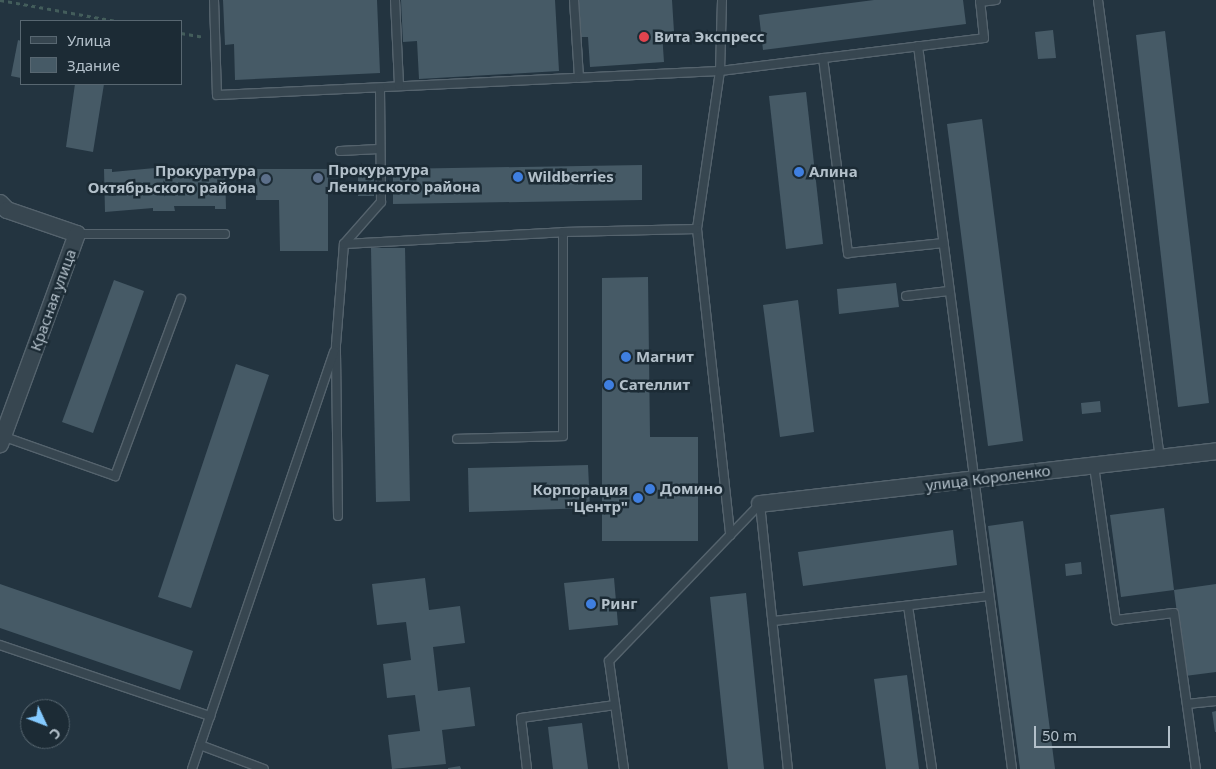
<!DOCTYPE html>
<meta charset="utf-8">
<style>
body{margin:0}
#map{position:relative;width:1216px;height:769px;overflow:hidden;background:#233440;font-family:"Noto Sans",sans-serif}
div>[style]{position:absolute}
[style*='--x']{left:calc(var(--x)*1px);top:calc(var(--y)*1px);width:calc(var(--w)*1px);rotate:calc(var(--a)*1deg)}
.building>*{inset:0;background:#465a66}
.path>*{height:3px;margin-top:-1.5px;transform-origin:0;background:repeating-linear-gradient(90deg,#435d5b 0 4px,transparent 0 8px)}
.roads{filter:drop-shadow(1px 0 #55636d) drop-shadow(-1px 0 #55636d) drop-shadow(0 1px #55636d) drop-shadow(0 -1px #55636d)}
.service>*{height:8px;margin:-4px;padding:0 4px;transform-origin:4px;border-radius:4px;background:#374650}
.minor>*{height:16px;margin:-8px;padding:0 8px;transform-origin:8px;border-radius:8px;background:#374650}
.dots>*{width:14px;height:14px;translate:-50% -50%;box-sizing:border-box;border:2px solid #1c2b35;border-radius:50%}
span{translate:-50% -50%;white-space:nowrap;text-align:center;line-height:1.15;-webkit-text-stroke:5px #1c2b35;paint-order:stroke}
.poi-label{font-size:15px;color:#b3c0ca;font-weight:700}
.left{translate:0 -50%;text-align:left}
.right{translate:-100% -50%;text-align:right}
.street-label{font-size:15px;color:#b3c0ca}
.legend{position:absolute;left:20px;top:20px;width:162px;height:65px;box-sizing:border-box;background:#1c2b35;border:1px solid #586771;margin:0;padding:6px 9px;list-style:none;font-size:15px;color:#b3c0ca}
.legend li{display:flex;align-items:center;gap:10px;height:25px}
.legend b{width:25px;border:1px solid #586771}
.north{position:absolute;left:20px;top:699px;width:50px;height:50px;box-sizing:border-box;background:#1c2b35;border:1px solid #586771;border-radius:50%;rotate:133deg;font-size:14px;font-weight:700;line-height:20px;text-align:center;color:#b3c0ca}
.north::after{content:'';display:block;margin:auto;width:18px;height:22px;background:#84caff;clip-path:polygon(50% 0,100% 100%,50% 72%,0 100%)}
.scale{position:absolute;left:1034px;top:726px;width:136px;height:22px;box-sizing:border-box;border:2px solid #b3c0ca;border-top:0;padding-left:6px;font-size:15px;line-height:18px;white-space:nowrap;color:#b3c0ca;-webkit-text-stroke:4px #1c2b35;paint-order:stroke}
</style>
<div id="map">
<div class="building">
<i style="clip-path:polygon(223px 0,377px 0,380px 73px,235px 80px,234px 44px,225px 45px)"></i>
<i style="clip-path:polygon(401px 0,555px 0,559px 71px,419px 79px,417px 41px,403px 42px)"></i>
<i style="clip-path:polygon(578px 0,672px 0,674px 32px,662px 33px,664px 62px,590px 67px,588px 37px,580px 37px)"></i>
<i style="clip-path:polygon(874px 0,963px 0,966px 24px,763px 50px,759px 15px)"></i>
<i style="clip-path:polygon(1053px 30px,1056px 58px,1038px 59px,1035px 32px)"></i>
<i style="clip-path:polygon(1165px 31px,1209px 403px,1178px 407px,1136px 35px)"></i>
<i style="clip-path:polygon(18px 40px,21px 41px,21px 78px,11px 76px)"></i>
<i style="clip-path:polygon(75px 84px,104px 84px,93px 152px,66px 147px)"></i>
<i style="clip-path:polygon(806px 92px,823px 244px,786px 249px,769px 96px)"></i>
<i style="clip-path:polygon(982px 119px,1023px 441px,988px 446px,947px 124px)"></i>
<i style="clip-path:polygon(642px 165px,642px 200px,393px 204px,393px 169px)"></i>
<i style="clip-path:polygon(181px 167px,219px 169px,225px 167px,226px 209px,215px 209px,215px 206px,174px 206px,175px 211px,153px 211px,153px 208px,105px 212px,104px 169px,112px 169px,112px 172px,155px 168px,155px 171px,182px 171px)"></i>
<i style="clip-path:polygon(256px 169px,328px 169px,328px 251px,280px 251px,279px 200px,256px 200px)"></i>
<i style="clip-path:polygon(358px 169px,374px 169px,374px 196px,358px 196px)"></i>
<i style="clip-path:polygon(371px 248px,405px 248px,410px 501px,376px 502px)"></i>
<i style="clip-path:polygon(648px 277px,650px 437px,698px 437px,698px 541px,602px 541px,602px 278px)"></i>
<i style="clip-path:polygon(114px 280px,144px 291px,93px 433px,62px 422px)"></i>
<i style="clip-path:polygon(896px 283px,899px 307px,839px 314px,837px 289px)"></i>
<i style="clip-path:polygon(798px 300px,814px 432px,780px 437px,763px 305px)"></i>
<i style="clip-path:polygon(236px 364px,269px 375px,191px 608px,158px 597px)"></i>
<i style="clip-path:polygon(1100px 401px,1101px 412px,1082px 414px,1081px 403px)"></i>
<i style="clip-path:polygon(588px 465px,590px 508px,469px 512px,468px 468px)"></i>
<i style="clip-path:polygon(1164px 508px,1174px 590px,1121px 597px,1110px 515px)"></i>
<i style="clip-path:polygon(1023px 521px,1055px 769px,1020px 769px,988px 526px)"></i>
<i style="clip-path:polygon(953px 530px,957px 565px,803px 586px,798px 552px)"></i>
<i style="clip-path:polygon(1081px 562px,1082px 574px,1066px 576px,1065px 564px)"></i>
<i style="clip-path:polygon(425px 578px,429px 610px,460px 606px,465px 643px,433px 647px,438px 691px,470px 687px,475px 726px,442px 730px,446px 764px,392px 769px,388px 735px,420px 731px,415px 695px,387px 698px,383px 664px,411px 660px,406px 622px,377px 625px,372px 584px)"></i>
<i style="clip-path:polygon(614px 578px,618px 625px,569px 630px,564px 583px)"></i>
<i style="clip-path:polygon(0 584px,193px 651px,180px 690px,0 628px)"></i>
<i style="clip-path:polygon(1216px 584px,1216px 672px,1185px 676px,1174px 590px)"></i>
<i style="clip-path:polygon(746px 593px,764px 769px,728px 769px,710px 597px)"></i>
<i style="clip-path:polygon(907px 675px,919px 769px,886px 769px,874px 679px)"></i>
<i style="clip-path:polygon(1216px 711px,1216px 732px,1215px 732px,1212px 712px)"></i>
<i style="clip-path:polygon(582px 723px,588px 769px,553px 769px,548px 727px)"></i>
<i style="clip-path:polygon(460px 766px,461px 769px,448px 769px,448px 768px)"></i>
</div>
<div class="path">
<i style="--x:0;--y:0;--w:118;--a:10.3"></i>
<i style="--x:181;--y:33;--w:22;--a:10"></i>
</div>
<div class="roads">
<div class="service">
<i style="--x:214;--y:0;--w:95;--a:88.2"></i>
<i style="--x:217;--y:95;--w:504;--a:-2.73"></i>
<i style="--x:720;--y:71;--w:266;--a:-7.1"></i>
<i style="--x:984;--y:38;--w:36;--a:-96"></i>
<i style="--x:980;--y:2;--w:16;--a:-7"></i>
<i style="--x:395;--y:0;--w:86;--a:87.3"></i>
<i style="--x:574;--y:0;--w:78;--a:86.3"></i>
<i style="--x:722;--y:0;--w:71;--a:91.6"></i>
<i style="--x:720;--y:71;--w:160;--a:98.3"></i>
<i style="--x:697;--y:229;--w:308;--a:83.8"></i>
<i style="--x:1098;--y:0;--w:462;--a:82.3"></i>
<i style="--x:918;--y:46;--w:729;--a:82.59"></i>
<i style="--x:823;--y:58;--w:197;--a:82.7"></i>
<i style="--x:848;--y:253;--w:96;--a:-6"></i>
<i style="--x:340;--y:151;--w:39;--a:-3"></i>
<i style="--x:77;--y:234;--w:148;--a:0"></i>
<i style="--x:344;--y:244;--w:56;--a:-48.6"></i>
<i style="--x:381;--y:202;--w:114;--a:-90.5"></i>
<i style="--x:906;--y:296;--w:43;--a:-6.6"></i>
<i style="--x:2;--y:436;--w:120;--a:19.5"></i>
<i style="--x:115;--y:476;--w:189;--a:-69.6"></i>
<i style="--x:457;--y:439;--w:106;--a:-1.6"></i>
<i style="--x:563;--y:436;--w:204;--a:-90"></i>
<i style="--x:1094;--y:466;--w:156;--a:81.9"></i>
<i style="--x:1116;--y:620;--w:58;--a:-6.9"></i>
<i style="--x:1174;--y:613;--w:158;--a:82"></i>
<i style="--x:760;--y:504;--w:266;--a:84"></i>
<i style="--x:338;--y:516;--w:171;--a:-90.7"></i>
<i style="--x:336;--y:345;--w:101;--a:-85.5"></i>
<i style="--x:344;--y:244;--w:219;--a:-3.1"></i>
<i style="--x:563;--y:232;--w:134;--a:-1.3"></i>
<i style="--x:908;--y:606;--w:165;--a:81.6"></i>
<i style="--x:773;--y:621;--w:217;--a:-6.6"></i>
<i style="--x:0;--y:645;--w:222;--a:18.7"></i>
<i style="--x:1187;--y:704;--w:29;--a:-6"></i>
<i style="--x:200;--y:745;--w:68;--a:20.6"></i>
<i style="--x:192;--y:769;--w:441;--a:-71.2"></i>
<i style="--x:527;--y:769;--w:51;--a:-96.7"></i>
<i style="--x:521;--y:718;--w:95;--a:-7.9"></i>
<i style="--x:624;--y:769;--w:109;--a:-97.9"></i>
<i style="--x:609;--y:661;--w:218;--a:-46.1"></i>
</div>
<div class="minor">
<i style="--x:0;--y:203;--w:10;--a:45"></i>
<i style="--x:7;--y:210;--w:74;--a:18.9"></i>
<i style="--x:77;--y:234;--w:224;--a:110.1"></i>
<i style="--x:760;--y:504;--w:459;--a:-6.6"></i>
</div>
</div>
<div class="dots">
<i style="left:644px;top:37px;background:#e0444e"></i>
<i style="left:799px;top:172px;background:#3f7fe0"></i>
<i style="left:518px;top:177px;background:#3f7fe0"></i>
<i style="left:318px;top:178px;background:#5c6f8a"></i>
<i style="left:266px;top:179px;background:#5c6f8a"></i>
<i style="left:626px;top:357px;background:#3f7fe0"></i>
<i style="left:609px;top:385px;background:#3f7fe0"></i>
<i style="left:650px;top:489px;background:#3f7fe0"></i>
<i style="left:638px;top:498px;background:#3f7fe0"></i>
<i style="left:591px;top:604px;background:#3f7fe0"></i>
</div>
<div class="poi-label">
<span class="left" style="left:654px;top:37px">Вита Экспресс</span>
<span class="left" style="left:328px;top:178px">Прокуратура<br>Ленинского района</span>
<span class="right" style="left:256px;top:179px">Прокуратура<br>Октябрьского района</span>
<span class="left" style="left:809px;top:172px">Алина</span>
<span class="left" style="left:528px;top:177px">Wildberries</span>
<span class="left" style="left:636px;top:357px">Магнит</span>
<span class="left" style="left:619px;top:385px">Сателлит</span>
<span class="right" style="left:628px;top:498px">Корпорация<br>"Центр"</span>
<span class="left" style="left:660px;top:489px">Домино</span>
<span class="left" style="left:601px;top:604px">Ринг</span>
</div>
<div class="street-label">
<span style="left:53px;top:300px;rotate:-70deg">Красная улица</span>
<span style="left:988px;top:478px;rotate:-7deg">улица Короленко</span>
</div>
<ul class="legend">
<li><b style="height:6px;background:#374650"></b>Улица</li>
<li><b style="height:14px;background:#465a66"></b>Здание</li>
</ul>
<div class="north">С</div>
<div class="scale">50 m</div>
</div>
